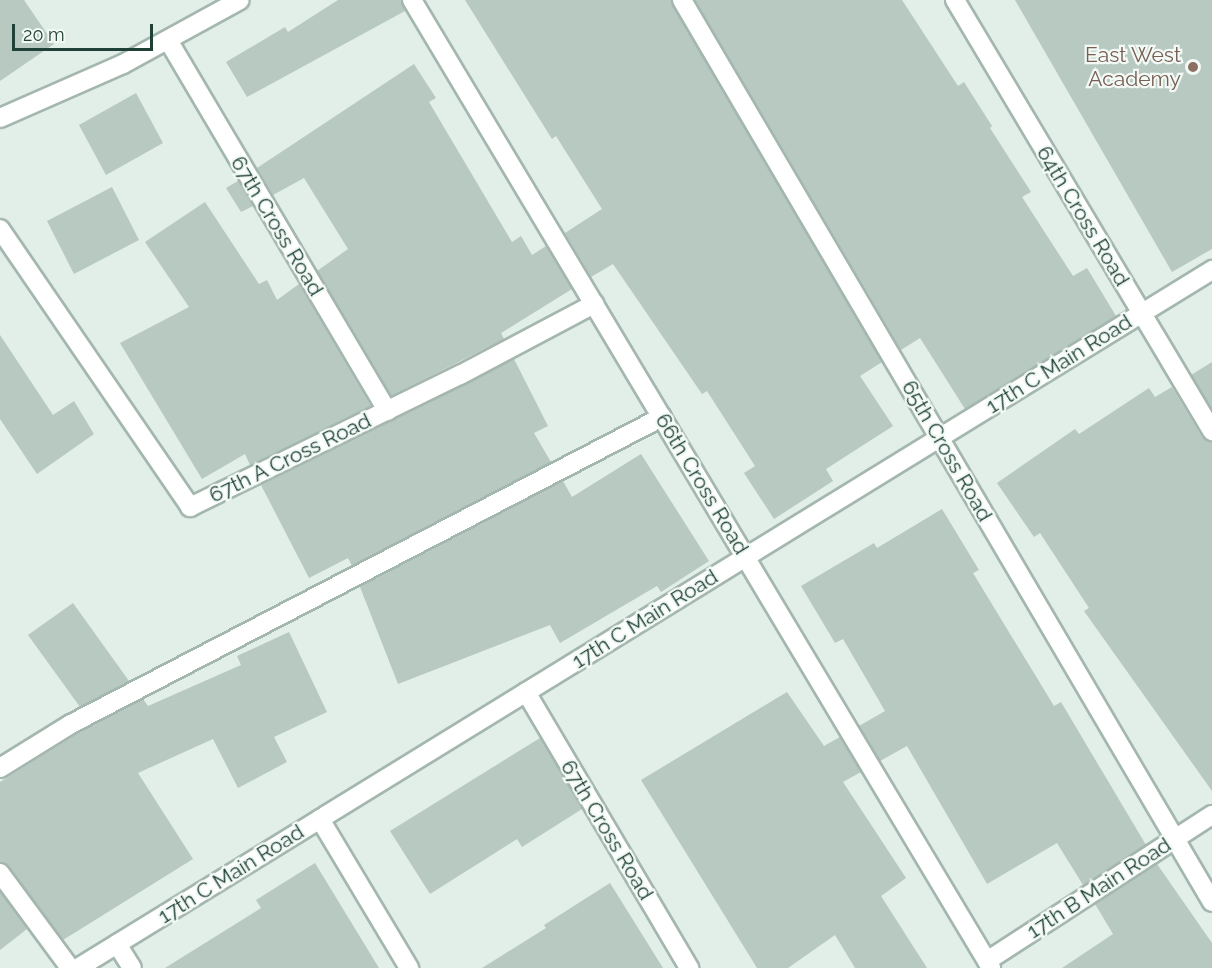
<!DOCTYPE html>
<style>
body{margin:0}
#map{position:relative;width:1212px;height:968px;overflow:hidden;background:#e2eee8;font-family:Raleway,sans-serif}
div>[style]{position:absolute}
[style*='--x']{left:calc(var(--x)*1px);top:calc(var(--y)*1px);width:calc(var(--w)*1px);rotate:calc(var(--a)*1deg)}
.building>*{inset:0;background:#b7c9c1}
.roads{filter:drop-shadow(2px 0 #a4b7af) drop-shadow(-2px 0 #a4b7af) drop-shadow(0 2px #a4b7af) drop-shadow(0 -2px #a4b7af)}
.street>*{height:18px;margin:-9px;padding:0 9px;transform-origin:9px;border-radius:9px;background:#fff}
.dots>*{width:16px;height:16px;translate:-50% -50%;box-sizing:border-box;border:3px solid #f3faf6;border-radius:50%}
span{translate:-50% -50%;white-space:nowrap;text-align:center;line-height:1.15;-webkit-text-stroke:4.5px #f3faf6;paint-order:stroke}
.education-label{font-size:21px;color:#785e54}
.right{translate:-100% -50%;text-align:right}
.street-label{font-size:21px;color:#204137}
.scale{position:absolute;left:12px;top:24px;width:141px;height:27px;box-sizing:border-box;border:3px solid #204137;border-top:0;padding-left:8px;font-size:18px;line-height:21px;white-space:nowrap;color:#204137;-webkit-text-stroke:4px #f3faf6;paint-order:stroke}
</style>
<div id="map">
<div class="building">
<i style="clip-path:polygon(0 0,24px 0,54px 44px,0 81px)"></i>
<i style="clip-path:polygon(338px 0,401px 0,405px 11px,247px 97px,226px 62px,285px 27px,288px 32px)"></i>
<i style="clip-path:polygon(465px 0,671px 0,882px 362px,860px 376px,893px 426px,826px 469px,833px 481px,774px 519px,744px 473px,755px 466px,707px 391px,702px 394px,613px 264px,591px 277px,565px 233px,602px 209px,556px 136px,552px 139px)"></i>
<i style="clip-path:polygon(695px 0,902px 0,958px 86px,964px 82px,992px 126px,990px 128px,1031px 192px,1022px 197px,1073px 276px,1087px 268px,1116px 316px,965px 409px,920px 338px,901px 350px)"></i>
<i style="clip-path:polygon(1015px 0,1212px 0,1212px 249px,1172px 272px)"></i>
<i style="clip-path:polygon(414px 64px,436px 98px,429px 102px,512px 242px,521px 236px,532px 255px,546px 246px,572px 289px,501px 333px,504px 339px,391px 396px,317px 271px,348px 249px,304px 178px,273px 195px,257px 168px)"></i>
<i style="clip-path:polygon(136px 93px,163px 143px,106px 175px,79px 125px)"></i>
<i style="clip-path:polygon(238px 181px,253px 206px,241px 212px,226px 188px)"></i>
<i style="clip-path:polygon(112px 187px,139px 240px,74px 274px,47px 221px)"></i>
<i style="clip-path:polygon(205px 202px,259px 284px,267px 280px,277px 300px,299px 284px,371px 406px,250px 465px,245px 454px,202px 479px,120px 343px,189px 307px,145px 242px)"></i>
<i style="clip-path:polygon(0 335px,53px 415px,74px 401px,94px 434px,37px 474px,0 419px)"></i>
<i style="clip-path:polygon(514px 359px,548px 426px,534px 433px,551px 462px,352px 566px,348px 558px,309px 578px,261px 485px)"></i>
<i style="clip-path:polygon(1212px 362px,1212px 409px,1191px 375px)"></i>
<i style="clip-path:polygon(1172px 387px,1202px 437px,1212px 442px,1212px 791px,1084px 611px,1089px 608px,1040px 533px,1034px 537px,997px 483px,1075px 429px,1079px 434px,1149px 388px,1155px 397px)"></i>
<i style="clip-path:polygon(641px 454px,709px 561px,661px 592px,657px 586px,560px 643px,550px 625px,398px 684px,360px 587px,563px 481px,572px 497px)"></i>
<i style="clip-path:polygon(942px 509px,979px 570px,973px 573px,1054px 706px,1061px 702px,1146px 845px,1083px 885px,1057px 843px,987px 884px,907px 746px,880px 761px,859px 726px,885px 711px,843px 639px,835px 643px,801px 586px,874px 543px,877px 548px)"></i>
<i style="clip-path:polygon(73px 603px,129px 681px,80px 707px,28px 635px)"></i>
<i style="clip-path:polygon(289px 632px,327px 712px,274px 737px,287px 762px,238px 788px,213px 739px,138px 773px,193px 859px,63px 940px,9px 866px,0 862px,0 782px,77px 734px,143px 699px,148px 706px,241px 665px,237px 656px)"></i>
<i style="clip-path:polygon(787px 692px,824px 746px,840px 737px,861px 772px,843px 782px,906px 878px,881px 896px,927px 968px,855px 968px,835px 935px,788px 968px,757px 968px,641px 780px)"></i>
<i style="clip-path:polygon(540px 738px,582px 809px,522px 847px,517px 839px,430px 894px,390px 831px)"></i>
<i style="clip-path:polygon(315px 863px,379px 968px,165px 968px,261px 908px,256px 900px)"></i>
<i style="clip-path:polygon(1157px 864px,1212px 943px,1212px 968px,1062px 968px,1113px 934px,1095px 904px)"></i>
<i style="clip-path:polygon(610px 883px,663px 968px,482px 968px,546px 928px,544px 925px)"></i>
<i style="clip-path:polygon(0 892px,27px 929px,0 950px)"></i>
</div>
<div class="roads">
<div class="street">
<i style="--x:412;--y:0;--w:1128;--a:59.11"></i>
<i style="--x:682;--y:0;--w:1046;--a:59.56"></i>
<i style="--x:955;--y:0;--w:502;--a:59.19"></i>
<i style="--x:168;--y:40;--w:431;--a:59.4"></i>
<i style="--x:0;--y:118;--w:134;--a:-23.7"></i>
<i style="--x:123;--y:64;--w:133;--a:-28.7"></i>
<i style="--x:0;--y:229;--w:337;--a:55.6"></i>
<i style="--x:190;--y:507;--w:301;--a:-26.1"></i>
<i style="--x:460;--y:375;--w:152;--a:-27.9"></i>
<i style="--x:526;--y:692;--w:321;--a:59.4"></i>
<i style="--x:0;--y:768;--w:84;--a:-31.8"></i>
<i style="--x:71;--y:724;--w:666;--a:-27.45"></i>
<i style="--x:320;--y:819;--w:174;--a:59.1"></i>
<i style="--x:0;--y:873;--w:118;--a:53.6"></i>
<i style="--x:117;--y:944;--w:28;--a:58"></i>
<i style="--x:987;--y:961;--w:268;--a:-33"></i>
<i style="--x:78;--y:968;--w:1332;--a:-31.61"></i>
</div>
</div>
<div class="dots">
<i style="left:1193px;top:67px;background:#8d6e63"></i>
</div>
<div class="education-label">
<span class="right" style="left:1181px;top:67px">East West<br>Academy</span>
</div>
<div class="street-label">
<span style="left:1083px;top:216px;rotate:59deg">64th Cross Road</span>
<span style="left:277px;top:226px;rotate:59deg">67th Cross Road</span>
<span style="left:1059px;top:364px;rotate:-32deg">17th C Main Road</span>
<span style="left:947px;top:451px;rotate:60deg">65th Cross Road</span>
<span style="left:290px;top:458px;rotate:-26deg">67th A Cross Road</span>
<span style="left:702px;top:484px;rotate:59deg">66th Cross Road</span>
<span style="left:645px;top:619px;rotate:-32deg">17th C Main Road</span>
<span style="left:607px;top:830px;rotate:59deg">67th Cross Road</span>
<span style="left:231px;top:874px;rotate:-32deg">17th C Main Road</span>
<span style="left:1099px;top:888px;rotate:-33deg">17th B Main Road</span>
</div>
<div class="scale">20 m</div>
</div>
